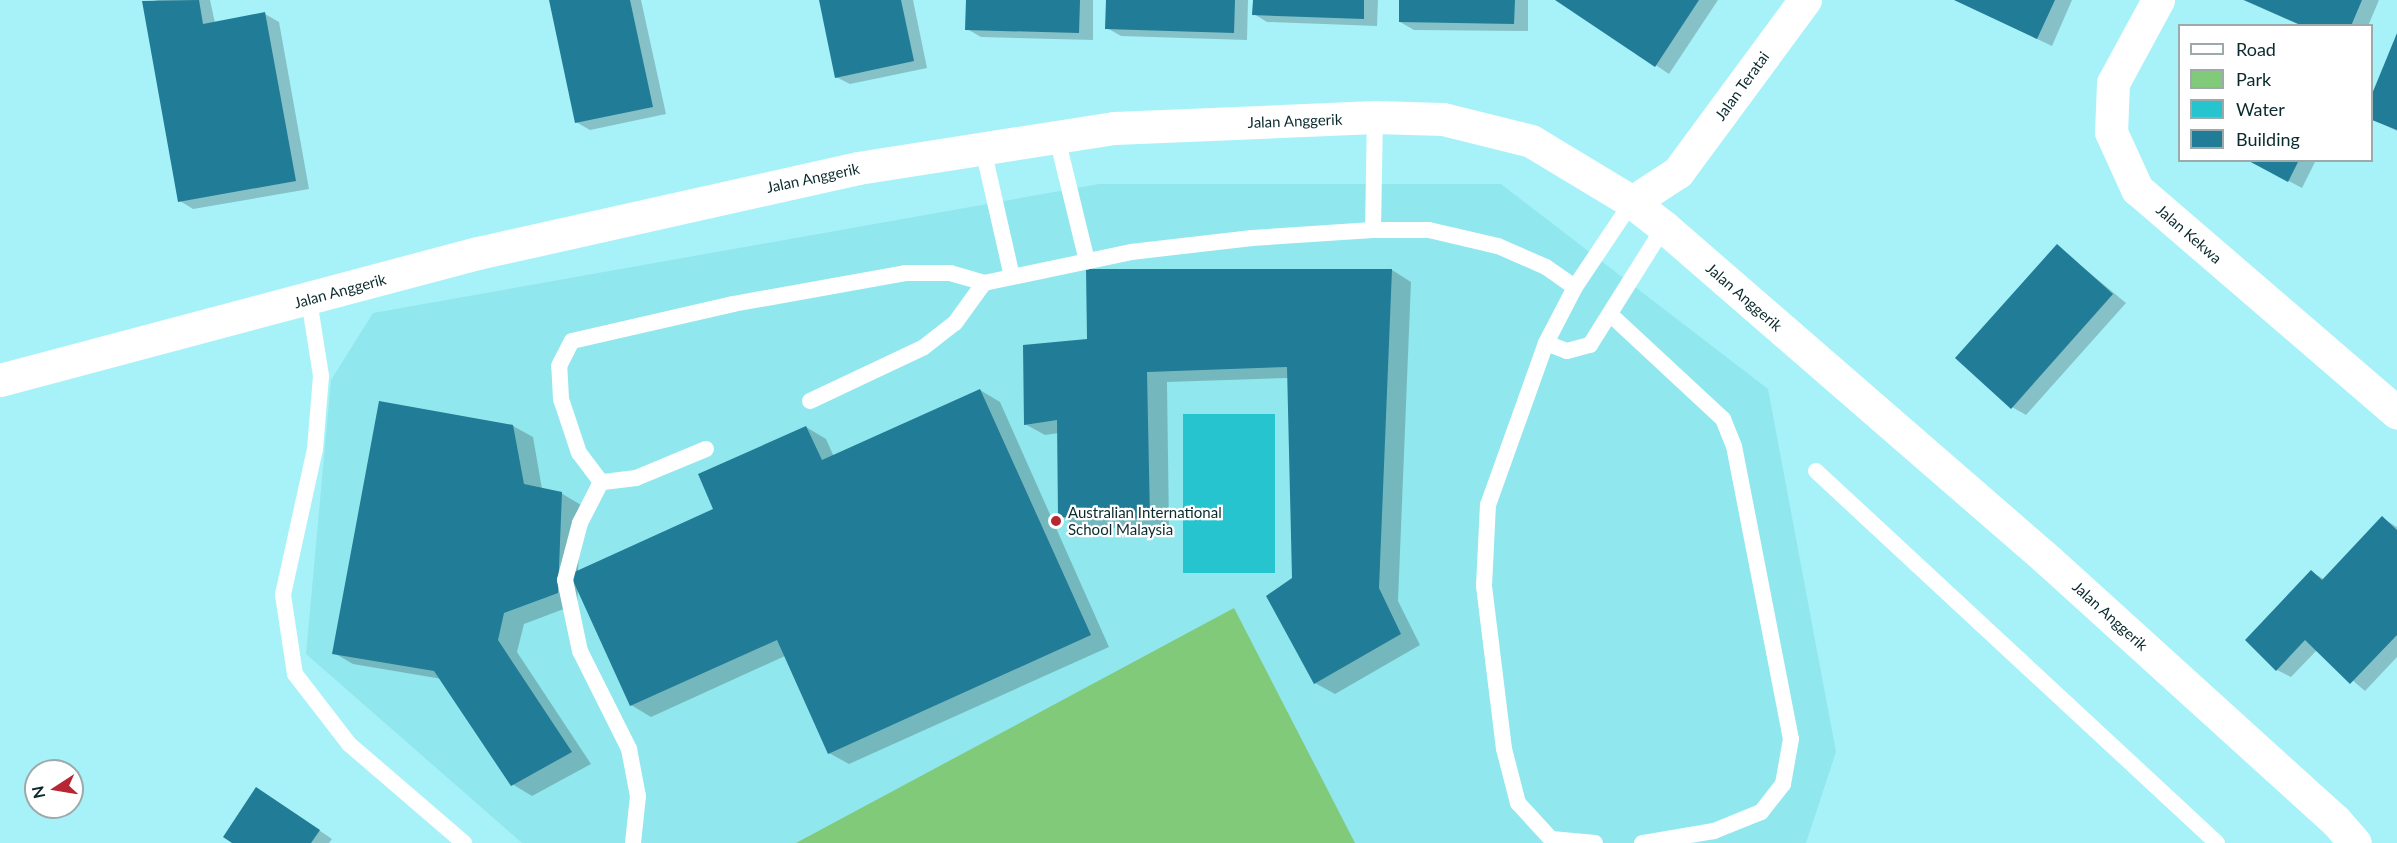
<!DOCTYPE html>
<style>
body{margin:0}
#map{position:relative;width:2397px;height:843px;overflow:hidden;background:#a7f2f8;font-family:Lato,sans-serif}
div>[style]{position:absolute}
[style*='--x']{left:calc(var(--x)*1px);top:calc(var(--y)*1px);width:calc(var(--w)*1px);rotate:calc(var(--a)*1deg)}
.built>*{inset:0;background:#91e7ee}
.green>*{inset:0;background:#80ca7a}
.water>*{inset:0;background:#25c4cf}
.shadow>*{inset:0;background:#0003}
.building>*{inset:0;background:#217c97}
.service>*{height:16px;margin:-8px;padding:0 8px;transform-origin:8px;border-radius:8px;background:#fff}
.minor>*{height:33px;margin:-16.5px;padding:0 16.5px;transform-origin:16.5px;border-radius:16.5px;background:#fff}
.dots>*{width:16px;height:16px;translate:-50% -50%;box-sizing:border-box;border:3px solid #fff;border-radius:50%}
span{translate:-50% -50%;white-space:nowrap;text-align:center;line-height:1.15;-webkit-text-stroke:4.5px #fff;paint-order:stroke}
.street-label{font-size:15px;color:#0a2a2d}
.poi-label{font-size:15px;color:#0a2a2d}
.left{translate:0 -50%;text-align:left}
.legend{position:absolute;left:2178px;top:24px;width:195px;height:138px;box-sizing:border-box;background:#fff;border:2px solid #9daaab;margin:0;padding:8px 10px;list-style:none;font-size:18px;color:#0a2a2d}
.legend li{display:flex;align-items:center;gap:12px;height:30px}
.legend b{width:30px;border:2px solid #9daaab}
.north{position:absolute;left:24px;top:759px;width:60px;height:60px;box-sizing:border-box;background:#fff;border:2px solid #9daaab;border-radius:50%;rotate:258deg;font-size:16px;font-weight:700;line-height:24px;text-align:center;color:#0a2a2d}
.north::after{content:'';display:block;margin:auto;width:21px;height:27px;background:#b72733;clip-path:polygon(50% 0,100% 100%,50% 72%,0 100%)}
</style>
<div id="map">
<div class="built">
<i style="clip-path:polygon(1099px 184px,1501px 184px,1768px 389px,1836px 752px,1806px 843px,522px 843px,306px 654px,331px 380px,373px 313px)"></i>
</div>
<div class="green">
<i style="clip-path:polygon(1234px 608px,1355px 843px,796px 843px)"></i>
</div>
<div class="water">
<i style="clip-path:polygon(1183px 414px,1275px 414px,1275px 573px,1183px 573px)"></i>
</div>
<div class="shadow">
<i style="clip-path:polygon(158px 0,210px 0,215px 23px,265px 14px,279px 22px,309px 189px,193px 209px,180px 201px,144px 3px)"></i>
<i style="clip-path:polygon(550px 0,641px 0,666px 114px,590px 130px,576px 122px)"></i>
<i style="clip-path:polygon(820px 0,913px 0,927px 68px,850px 84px,836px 77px)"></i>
<i style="clip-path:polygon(968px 0,1093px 0,1093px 40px,981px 37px,967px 29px)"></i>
<i style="clip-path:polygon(1108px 0,1248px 0,1247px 40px,1121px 36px,1107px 28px)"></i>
<i style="clip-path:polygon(1254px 0,1378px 0,1377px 26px,1267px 22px,1254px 14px)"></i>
<i style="clip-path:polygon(1400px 0,1528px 0,1528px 31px,1414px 30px,1400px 22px)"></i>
<i style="clip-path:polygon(1558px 0,1718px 0,1669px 74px)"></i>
<i style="clip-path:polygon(1955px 0,2072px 0,2052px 46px)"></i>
<i style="clip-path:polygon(2243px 0,2379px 0,2368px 26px,2302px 26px)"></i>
<i style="clip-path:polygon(2397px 37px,2397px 131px,2372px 119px,2372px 98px)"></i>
<i style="clip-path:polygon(2249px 160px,2316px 160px,2302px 188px)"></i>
<i style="clip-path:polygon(2057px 246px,2126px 303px,2026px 415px,2012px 407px)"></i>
<i style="clip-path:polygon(1392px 270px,1411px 282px,1398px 601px,1420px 645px,1335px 694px,1315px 683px,1293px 578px,1288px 378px,1167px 382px,1169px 529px,1079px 527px,1060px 516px,1059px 433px,1045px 435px,1025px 424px,1088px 341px)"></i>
<i style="clip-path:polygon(980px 390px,1000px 402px,1109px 647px,849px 764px,829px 753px,785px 656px,651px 717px,631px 705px,578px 587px,577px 604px,524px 624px,517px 652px,591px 764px,532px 796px,512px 784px,442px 679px,353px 664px,334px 653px,513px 426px,533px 437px,542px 489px,561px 493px,581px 505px,578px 572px,715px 510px,806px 427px,826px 439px,834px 457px)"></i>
<i style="clip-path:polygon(2382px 518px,2397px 527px,2397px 657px,2365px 691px,2317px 650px,2291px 677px,2277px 670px,2312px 572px,2325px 580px)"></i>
<i style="clip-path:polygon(270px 797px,332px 839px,329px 843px,235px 843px)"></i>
</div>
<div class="building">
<i style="clip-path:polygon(199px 0,203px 24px,265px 12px,296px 181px,178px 202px,142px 1px)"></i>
<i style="clip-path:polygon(549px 0,630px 0,653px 107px,575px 123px)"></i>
<i style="clip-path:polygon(819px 0,901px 0,914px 61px,835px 78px)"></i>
<i style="clip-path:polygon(966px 0,1080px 0,1079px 33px,965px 30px)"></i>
<i style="clip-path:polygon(1106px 0,1235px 0,1234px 33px,1105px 29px)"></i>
<i style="clip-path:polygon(1253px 0,1364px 0,1364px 19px,1252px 15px)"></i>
<i style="clip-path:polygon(1399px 0,1515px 0,1514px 24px,1399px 22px)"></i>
<i style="clip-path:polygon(1555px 0,1699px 0,1655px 67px)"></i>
<i style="clip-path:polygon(1954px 0,2055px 0,2037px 39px)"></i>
<i style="clip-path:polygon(2244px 0,2362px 0,2351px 26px,2303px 26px)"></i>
<i style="clip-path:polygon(2397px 33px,2397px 130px,2372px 120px,2372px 94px)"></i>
<i style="clip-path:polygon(2247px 160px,2299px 160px,2288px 182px)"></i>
<i style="clip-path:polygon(2057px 244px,2113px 294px,2011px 409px,1955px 358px)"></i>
<i style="clip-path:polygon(1086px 269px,1392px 269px,1379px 588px,1401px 634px,1314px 684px,1266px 596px,1292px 578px,1287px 367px,1147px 372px,1150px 519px,1058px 517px,1057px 420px,1024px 425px,1023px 345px,1087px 339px)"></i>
<i style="clip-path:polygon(980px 389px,1091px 635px,828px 754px,777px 640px,630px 706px,570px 574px,713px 509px,698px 474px,806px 426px,822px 460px)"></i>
<i style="clip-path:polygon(379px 401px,513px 425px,524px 484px,562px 492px,558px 593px,504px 613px,498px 640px,572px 752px,511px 786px,434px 671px,332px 654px)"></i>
<i style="clip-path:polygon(2382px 516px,2397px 530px,2397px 635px,2350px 684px,2305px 640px,2276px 671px,2245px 640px,2311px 570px,2322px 580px)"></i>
<i style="clip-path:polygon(256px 787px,320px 830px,311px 843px,232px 843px,223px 837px)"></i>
</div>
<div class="service">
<i style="--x:1057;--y:138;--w:127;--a:76.3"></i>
<i style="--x:983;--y:149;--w:131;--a:77.2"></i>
<i style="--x:1373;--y:230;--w:113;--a:-89"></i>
<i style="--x:309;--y:300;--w:77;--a:81"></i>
<i style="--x:321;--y:376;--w:73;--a:94.7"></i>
<i style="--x:315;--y:449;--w:149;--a:102.4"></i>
<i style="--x:283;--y:595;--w:80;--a:81.4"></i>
<i style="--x:295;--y:674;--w:88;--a:52.4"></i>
<i style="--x:349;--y:744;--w:152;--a:40.7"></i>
<i style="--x:1611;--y:315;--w:153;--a:42.9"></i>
<i style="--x:1723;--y:419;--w:29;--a:68"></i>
<i style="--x:1734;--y:446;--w:298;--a:79"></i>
<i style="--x:1791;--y:739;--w:46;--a:100.1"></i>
<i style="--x:1783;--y:784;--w:36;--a:128"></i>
<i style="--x:1761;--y:812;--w:51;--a:158"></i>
<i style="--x:1714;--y:831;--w:73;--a:170.5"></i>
<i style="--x:1546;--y:343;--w:22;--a:21"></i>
<i style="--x:1567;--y:351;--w:24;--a:-15"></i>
<i style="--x:1590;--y:345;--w:139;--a:-57.9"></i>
<i style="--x:810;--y:401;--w:126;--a:-25.3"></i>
<i style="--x:924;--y:347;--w:39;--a:-38"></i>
<i style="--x:955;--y:323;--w:49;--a:-54.1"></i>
<i style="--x:706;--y:449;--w:76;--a:157.5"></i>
<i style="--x:636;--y:478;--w:35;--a:173"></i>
<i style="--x:601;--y:482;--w:36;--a:-127"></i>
<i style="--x:579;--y:453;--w:57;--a:-108.4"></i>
<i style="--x:561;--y:399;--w:33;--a:-93"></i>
<i style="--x:559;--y:366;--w:28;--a:-63"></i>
<i style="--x:572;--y:341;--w:165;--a:-12.9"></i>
<i style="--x:733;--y:304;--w:175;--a:-10.2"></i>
<i style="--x:905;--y:273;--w:45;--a:0"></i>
<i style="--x:950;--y:273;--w:35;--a:16"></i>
<i style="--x:984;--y:283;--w:150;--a:-11.9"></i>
<i style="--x:1131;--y:252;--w:122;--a:-6.6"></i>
<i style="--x:1252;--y:238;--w:121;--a:-3.8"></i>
<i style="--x:1373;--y:230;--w:56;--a:0"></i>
<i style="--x:1429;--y:230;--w:71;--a:13.1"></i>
<i style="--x:1498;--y:246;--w:52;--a:23.6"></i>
<i style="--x:1546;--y:267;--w:35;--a:35"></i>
<i style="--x:1816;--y:471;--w:547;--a:42.85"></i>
<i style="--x:601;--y:482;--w:46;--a:117.1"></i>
<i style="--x:580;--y:523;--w:59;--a:104.7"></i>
<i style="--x:565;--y:580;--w:73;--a:78.1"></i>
<i style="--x:580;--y:651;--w:110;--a:63.4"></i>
<i style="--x:629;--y:749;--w:48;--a:79.2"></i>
<i style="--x:638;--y:796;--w:47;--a:96.1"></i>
<i style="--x:1595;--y:843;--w:44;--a:-174.8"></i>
<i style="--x:1551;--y:839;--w:49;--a:-132.5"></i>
<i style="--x:1518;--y:803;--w:56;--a:-104.5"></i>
<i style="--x:1504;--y:749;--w:164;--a:-97"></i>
<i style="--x:1484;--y:586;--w:81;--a:-87.2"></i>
<i style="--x:1488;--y:505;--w:172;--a:-70.3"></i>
<i style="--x:1546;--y:343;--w:63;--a:-62.6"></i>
<i style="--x:1575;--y:287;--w:102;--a:-56.2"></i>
</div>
<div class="minor">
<i style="--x:2158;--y:0;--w:94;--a:118.5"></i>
<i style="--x:2113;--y:83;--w:49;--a:92.3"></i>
<i style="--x:2111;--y:132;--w:63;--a:65.5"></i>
<i style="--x:2137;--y:189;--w:343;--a:40.7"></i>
<i style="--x:1632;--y:202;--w:55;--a:-33.1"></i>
<i style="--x:1678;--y:172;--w:214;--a:-53.6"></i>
<i style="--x:0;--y:380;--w:495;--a:-14.9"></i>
<i style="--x:478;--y:253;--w:389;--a:-12.6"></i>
<i style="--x:858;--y:168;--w:259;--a:-8.9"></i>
<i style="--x:1114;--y:128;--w:261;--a:-2.4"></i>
<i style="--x:1375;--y:117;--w:68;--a:1.7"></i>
<i style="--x:1443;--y:119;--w:91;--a:14"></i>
<i style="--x:1531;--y:141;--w:118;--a:31.1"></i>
<i style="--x:1632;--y:202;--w:41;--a:38"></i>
<i style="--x:1664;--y:227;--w:510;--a:40.94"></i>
<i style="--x:2049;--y:561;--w:386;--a:42.2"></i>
<i style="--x:2335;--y:820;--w:30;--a:49"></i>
</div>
<div class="dots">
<i style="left:1056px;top:521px;background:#b72733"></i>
</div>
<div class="street-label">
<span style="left:1742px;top:86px;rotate:-54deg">Jalan Teratai</span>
<span style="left:1295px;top:121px;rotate:-2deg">Jalan Anggerik</span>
<span style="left:813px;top:178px;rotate:-12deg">Jalan Anggerik</span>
<span style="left:2189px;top:234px;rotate:41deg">Jalan Kekwa</span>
<span style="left:340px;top:291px;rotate:-15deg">Jalan Anggerik</span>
<span style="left:1744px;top:297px;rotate:41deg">Jalan Anggerik</span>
<span style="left:2110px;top:616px;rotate:42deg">Jalan Anggerik</span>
</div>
<div class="poi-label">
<span class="left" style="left:1068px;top:521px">Australian International<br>School Malaysia</span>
</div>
<ul class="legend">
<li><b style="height:8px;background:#fff"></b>Road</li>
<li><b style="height:16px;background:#80ca7a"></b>Park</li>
<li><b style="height:16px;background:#25c4cf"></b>Water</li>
<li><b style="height:16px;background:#217c97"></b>Building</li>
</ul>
<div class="north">N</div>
</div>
